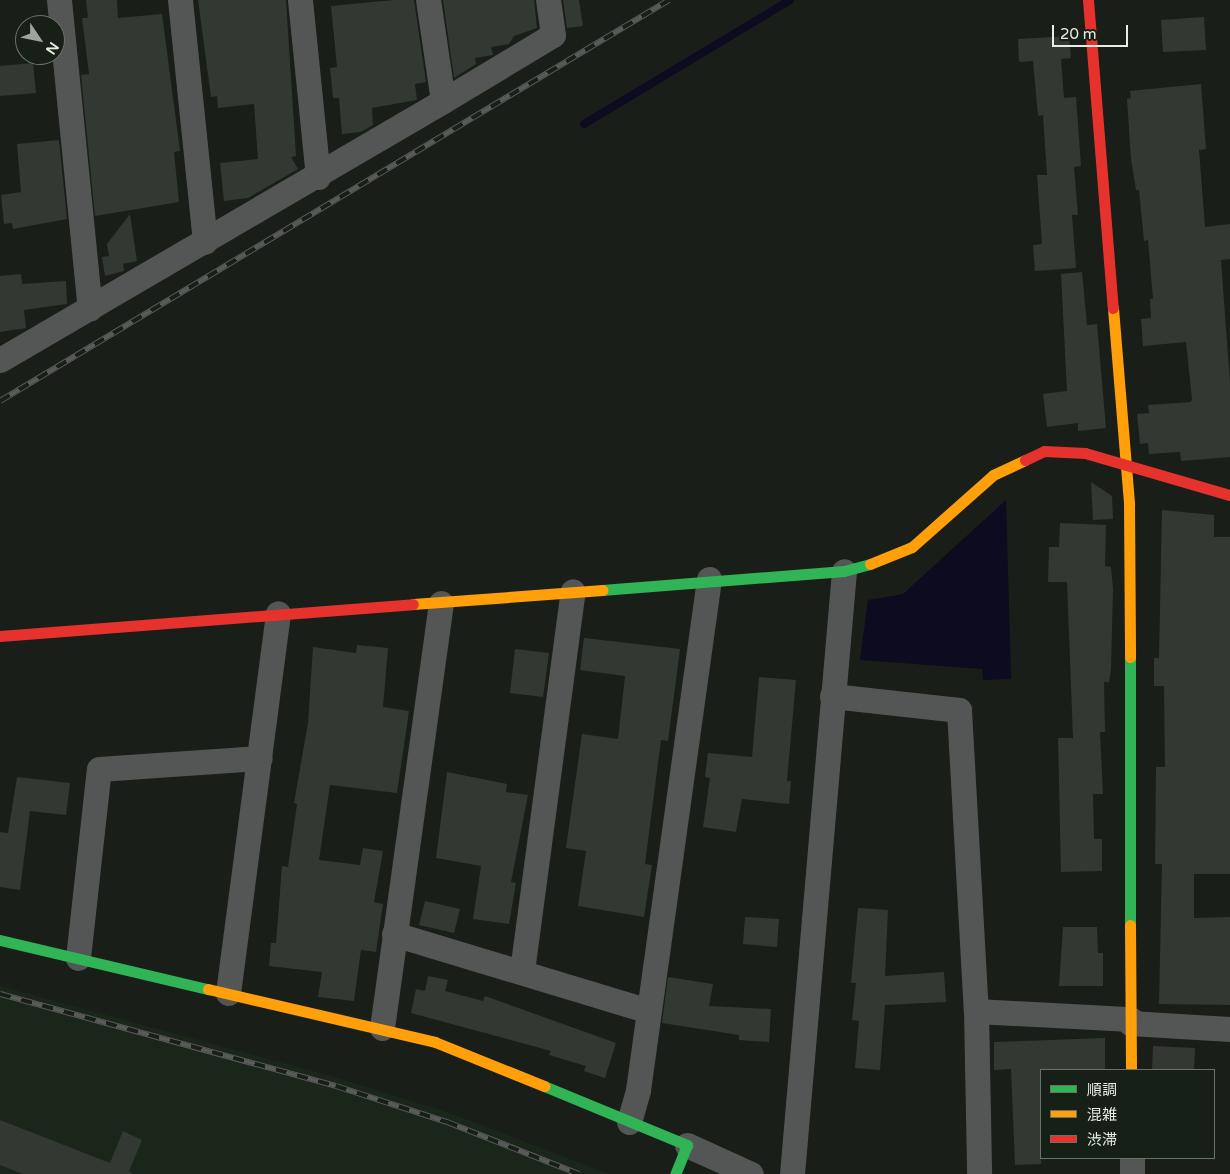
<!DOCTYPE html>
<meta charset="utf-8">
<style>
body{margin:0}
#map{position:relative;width:1230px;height:1174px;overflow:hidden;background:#191e18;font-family:"Varela Round","Noto Sans JP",sans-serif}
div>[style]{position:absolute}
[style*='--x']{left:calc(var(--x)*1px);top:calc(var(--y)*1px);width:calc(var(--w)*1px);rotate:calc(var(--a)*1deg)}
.built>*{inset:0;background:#1a2619}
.water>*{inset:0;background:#0d0b1f}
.stream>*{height:8px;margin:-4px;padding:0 4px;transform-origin:4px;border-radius:4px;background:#0d0b1f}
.building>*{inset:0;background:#323932}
.street>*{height:25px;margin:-12.5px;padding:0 12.5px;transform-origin:12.5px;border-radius:12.5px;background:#545555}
.fast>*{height:11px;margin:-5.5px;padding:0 5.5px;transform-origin:5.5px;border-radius:5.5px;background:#30b455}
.slow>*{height:11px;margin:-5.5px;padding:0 5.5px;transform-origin:5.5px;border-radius:5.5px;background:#ff9f0a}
.jam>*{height:11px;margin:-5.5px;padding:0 5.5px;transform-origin:5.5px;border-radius:5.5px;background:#e5322d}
.rail>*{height:5.5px;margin-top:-2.75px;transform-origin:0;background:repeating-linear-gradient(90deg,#172016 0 11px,#595a59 0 22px);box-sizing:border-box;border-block:1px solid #595a59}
span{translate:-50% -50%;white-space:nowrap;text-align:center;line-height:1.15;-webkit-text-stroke:4px #172016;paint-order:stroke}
.legend{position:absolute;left:1040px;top:1069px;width:175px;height:90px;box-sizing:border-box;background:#172016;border:1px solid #6a7269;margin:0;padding:6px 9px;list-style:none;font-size:15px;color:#e7ede6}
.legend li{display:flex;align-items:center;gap:10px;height:25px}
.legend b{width:25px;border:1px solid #6a7269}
.north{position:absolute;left:15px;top:15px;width:50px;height:50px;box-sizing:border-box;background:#172016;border:1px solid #6a7269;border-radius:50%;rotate:124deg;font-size:14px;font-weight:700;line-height:20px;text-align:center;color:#e7ede6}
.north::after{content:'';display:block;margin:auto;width:18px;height:22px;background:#9fa59e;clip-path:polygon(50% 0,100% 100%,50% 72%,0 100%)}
.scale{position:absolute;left:1052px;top:25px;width:76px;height:22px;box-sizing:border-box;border:2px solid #e7ede6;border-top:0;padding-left:6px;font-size:15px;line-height:18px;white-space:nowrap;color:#e7ede6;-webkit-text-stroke:4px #172016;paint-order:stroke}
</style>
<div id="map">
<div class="built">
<i style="clip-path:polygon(0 986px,331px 1076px,447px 1112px,609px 1174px,0 1174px)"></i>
</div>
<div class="water">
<i style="clip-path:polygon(1006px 500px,1011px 679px,983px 680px,982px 669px,860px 660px,868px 600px,903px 594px)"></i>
</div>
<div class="stream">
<i style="--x:584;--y:124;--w:240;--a:-31"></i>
</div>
<div class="building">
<i style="clip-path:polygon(86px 0,117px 0,118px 18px,162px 14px,180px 151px,174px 152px,179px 202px,95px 216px,81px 75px,89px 74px,82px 18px,88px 18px)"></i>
<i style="clip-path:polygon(198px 0,286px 0,296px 156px,291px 157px,298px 169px,248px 198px,224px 201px,220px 163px,258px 159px,254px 104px,218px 108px,217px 96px,211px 97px)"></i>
<i style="clip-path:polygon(394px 0,414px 0,426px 82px,415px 84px,417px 100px,372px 108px,373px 125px,361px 132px,342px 134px,339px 98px,333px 98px,330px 68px,337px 67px,331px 6px)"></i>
<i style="clip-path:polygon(443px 0,534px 0,537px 28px,514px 36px,509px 44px,491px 47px,493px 55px,475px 58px,476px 64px,454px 78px)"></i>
<i style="clip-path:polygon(563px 0,579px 0,583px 26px,567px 28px)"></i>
<i style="clip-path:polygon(1204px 17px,1206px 50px,1163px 52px,1161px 20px)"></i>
<i style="clip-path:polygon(1069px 36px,1071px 58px,1061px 59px,1064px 98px,1076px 97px,1081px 166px,1074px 167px,1078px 215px,1072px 215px,1076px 268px,1035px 271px,1033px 245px,1042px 244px,1037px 175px,1047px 175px,1043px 115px,1038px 116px,1033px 61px,1019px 62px,1018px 39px)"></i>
<i style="clip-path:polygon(33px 63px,36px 93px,0 96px,0 66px)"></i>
<i style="clip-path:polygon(1201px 84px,1206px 149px,1199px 150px,1205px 227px,1230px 224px,1230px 259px,1221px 260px,1230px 383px,1230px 457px,1181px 461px,1180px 452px,1149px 454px,1148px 443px,1140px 444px,1137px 414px,1149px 413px,1148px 405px,1191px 402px,1192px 399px,1186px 342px,1143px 346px,1141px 319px,1151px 318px,1150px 299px,1153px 299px,1148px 240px,1144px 241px,1139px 190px,1136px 190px,1131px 159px,1127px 99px,1131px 98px,1130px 91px)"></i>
<i style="clip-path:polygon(59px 140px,67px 219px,13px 229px,12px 223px,4px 224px,1px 195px,21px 192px,17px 144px)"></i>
<i style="clip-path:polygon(130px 214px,137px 261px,123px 264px,124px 271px,105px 276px,102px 257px,109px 256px,107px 244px)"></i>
<i style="clip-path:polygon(1082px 272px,1087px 325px,1097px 324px,1106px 428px,1078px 431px,1078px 423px,1047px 427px,1043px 394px,1067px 391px,1061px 274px)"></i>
<i style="clip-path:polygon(21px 274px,22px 284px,66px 281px,67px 304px,24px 310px,26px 328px,0 332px,0 276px)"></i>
<i style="clip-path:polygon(1091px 482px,1112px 496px,1113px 519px,1093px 520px)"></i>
<i style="clip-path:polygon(1162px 510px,1214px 515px,1214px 537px,1230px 537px,1230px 874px,1194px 874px,1194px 918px,1230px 917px,1230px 1005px,1159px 1004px,1162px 864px,1155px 864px,1156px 767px,1165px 767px,1164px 686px,1154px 686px,1154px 658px,1159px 658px)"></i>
<i style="clip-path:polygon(1060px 523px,1106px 525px,1105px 566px,1111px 567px,1113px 589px,1111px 669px,1109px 682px,1104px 682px,1105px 732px,1100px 732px,1103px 794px,1093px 794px,1094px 839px,1102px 839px,1102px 871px,1061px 872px,1058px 738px,1073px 738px,1067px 582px,1048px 582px,1049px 547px,1059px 547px)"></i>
<i style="clip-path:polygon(584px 638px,680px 649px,668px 741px,661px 740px,645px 864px,652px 865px,644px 917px,578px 906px,586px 851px,566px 848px,582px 734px,618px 739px,625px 676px,580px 670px)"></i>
<i style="clip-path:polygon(357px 645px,388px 648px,383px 707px,409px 711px,397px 793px,330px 785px,319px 860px,360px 865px,363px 848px,383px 851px,374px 902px,383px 904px,376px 952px,361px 950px,354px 1001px,318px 997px,322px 972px,269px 966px,271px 943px,276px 943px,282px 866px,288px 867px,297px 804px,294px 803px,308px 723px,313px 647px,356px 653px)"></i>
<i style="clip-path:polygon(515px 649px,549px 653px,543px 697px,510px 693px)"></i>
<i style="clip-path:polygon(759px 677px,796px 680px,787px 781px,791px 781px,789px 804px,742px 799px,736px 832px,703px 827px,710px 778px,705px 777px,708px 753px,752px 757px)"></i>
<i style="clip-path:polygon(447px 772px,507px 784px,506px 792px,528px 795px,511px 882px,516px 883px,509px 924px,473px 919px,481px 866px,436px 858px)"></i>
<i style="clip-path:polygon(17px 777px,70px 783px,66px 815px,30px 811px,20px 890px,0 887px,0 832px,8px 833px)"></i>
<i style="clip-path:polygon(425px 901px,460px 909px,454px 933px,419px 925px)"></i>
<i style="clip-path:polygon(858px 908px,888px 910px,885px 976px,944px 972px,946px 1002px,885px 1005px,880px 1070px,855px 1068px,859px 1021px,852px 1020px,856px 983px,851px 983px)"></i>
<i style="clip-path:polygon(745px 917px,779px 919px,777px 947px,743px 944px)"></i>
<i style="clip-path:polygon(1063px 927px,1097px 927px,1098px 953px,1103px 953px,1103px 986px,1059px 986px)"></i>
<i style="clip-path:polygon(428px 976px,448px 980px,445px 991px,483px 1001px,485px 996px,616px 1043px,605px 1078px,584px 1071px,586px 1066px,549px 1055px,551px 1051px,411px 1013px,416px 989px,425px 991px)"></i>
<i style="clip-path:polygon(668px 977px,713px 984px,709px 1006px,771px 1009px,769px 1042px,739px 1040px,739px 1035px,662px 1023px)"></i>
<i style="clip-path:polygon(1105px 1038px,1105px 1069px,1040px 1069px,1041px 1164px,1015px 1165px,1011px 1069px,994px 1070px,994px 1042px)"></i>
<i style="clip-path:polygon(1153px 1046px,1195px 1048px,1194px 1070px,1152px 1070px)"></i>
<i style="clip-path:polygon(0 1120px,110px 1163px,123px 1131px,142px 1140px,129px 1171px,133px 1174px,23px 1174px,0 1165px)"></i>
</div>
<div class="street">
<i style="--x:59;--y:0;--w:310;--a:84.3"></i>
<i style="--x:180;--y:0;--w:243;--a:84.1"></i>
<i style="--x:300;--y:0;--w:178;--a:84.2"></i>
<i style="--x:443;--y:101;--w:128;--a:-31"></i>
<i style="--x:553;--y:35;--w:35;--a:-98"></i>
<i style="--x:0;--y:360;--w:513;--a:-30.31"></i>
<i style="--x:443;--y:101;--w:102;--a:-98.4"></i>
<i style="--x:832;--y:696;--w:128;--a:6.3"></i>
<i style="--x:959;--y:710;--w:301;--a:86.8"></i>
<i style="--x:976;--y:1011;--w:163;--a:88.9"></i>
<i style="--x:394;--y:934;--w:266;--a:16.8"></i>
<i style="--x:78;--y:958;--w:190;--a:-83.7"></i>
<i style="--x:99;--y:769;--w:161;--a:-3.9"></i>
<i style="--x:522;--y:971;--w:383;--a:-82.4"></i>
<i style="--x:228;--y:993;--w:383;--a:-82.5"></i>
<i style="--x:976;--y:1011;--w:155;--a:3"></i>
<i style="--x:1130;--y:1023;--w:100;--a:3.4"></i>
<i style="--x:382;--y:1028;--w:429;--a:-82.1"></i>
<i style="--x:629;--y:1122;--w:33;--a:-74"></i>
<i style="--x:638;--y:1090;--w:516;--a:-82.09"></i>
<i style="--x:687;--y:1145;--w:70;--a:24.4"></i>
<i style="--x:1132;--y:1158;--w:16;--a:90"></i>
<i style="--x:792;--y:1174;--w:605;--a:-85.07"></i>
</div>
<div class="fast">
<i style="--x:602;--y:590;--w:243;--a:-4.5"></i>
<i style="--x:844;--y:571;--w:27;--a:-15"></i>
<i style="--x:1130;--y:657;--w:268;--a:90"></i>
<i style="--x:0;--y:940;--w:214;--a:13.3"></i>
<i style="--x:544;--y:1086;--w:155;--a:22.4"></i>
<i style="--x:687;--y:1145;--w:31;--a:112"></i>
</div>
<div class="slow">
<i style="--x:1113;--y:308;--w:197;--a:85.3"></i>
<i style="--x:1129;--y:504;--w:153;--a:89.6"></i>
<i style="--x:870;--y:564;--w:45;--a:-22"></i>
<i style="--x:912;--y:547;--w:108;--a:-41.6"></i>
<i style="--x:993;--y:475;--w:35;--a:-25"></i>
<i style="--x:413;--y:604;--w:190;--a:-4.2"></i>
<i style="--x:1130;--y:925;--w:145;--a:89.6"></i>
<i style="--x:208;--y:989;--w:233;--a:13.1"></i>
<i style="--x:435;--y:1042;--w:118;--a:22"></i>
</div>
<div class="jam">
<i style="--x:1088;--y:0;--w:309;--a:85.4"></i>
<i style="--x:1025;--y:460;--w:21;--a:-25"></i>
<i style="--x:1044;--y:451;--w:41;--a:2.8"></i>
<i style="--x:1085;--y:453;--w:151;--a:16.2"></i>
<i style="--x:0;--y:636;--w:414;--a:-4.4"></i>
</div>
<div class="rail">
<i style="--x:0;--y:401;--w:780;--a:-30.94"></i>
<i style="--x:0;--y:994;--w:348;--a:15.3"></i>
<i style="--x:336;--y:1086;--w:117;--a:18"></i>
<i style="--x:447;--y:1122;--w:142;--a:21.5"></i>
</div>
<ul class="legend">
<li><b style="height:6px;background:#30b455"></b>順調</li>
<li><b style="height:6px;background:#ff9f0a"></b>混雑</li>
<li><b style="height:6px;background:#e5322d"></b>渋滞</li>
</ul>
<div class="north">N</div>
<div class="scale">20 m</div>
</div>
